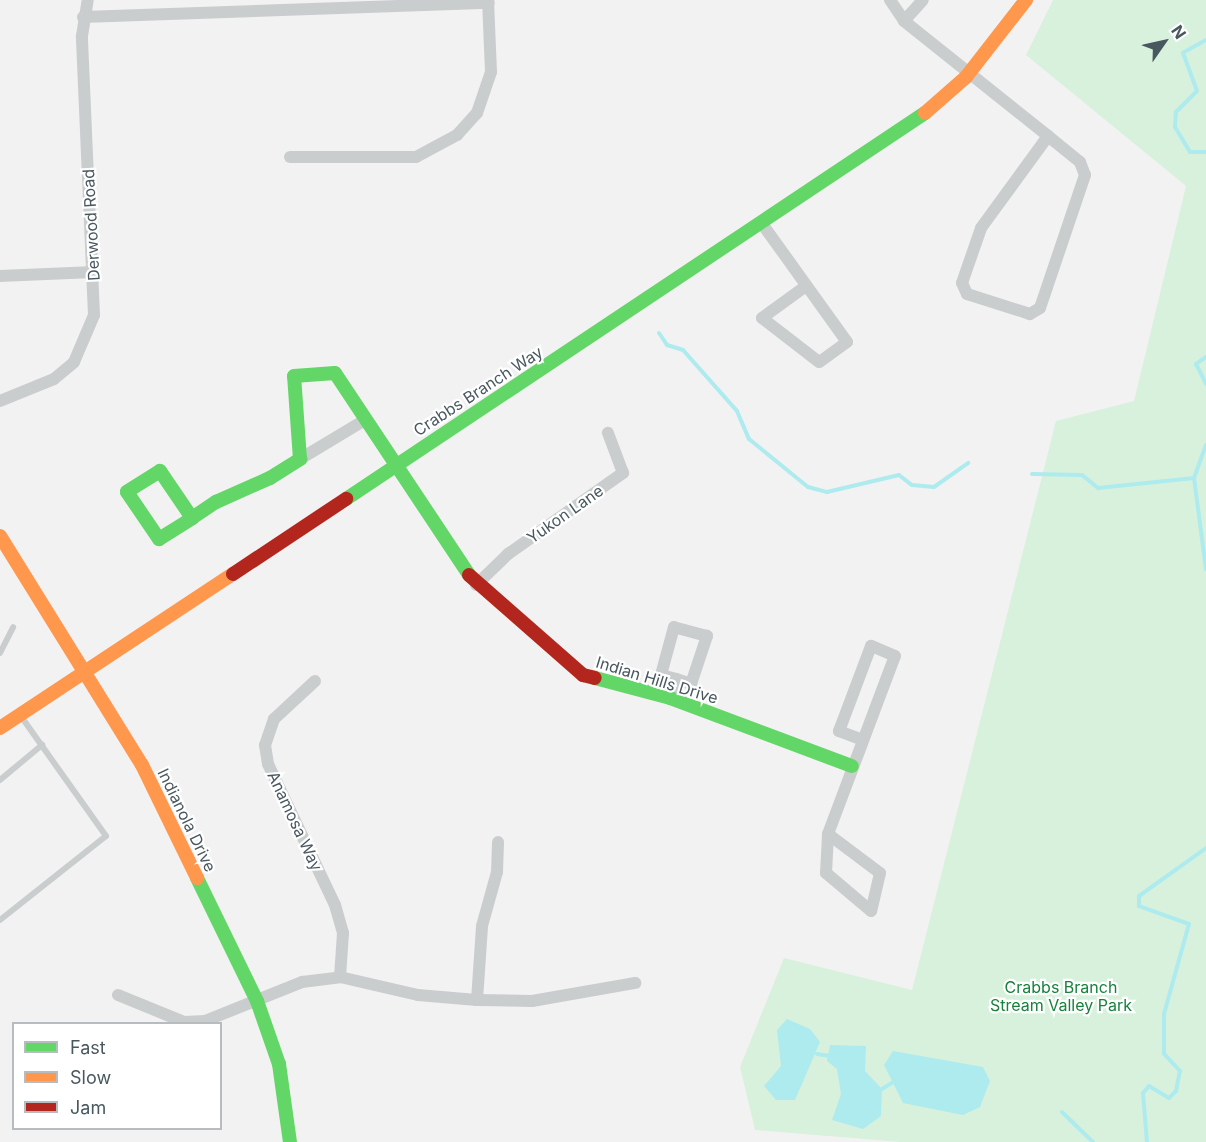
<!DOCTYPE html>
<style>
body{margin:0}
#map{position:relative;width:1206px;height:1142px;overflow:hidden;background:#f3f2f2;font-family:Inter,sans-serif}
div>[style]{position:absolute}
[style*='--x']{left:calc(var(--x)*1px);top:calc(var(--y)*1px);width:calc(var(--w)*1px);rotate:calc(var(--a)*1deg)}
.green>*{inset:0;background:#d8f1dd}
.water>*{inset:0;background:#adebee}
.stream>*{height:4px;margin:-2px;padding:0 2px;transform-origin:2px;border-radius:2px;background:#adebee}
.lane>*{height:6px;margin:-3px;padding:0 3px;transform-origin:3px;border-radius:3px;background:#cacdce}
.street>*{height:12px;margin:-6px;padding:0 6px;transform-origin:6px;border-radius:6px;background:#cacdce}
.fast>*{height:14px;margin:-7px;padding:0 7px;transform-origin:7px;border-radius:7px;background:#63d668}
.slow>*{height:14px;margin:-7px;padding:0 7px;transform-origin:7px;border-radius:7px;background:#ff974d}
.jam>*{height:14px;margin:-7px;padding:0 7px;transform-origin:7px;border-radius:7px;background:#b3261e}
span{translate:-50% -50%;white-space:nowrap;text-align:center;line-height:1.15;-webkit-text-stroke:4.5px #fff;paint-order:stroke}
.street-label{font-size:16px;color:#49585f}
.park-label{font-size:16px;color:#18823c}
.legend{position:absolute;left:12px;top:1022px;width:210px;height:108px;box-sizing:border-box;background:#fff;border:2px solid #b6bcbf;margin:0;padding:8px 10px;list-style:none;font-size:18px;color:#49585f}
.legend li{display:flex;align-items:center;gap:12px;height:30px}
.legend b{width:30px;border:2px solid #b6bcbf}
.north{position:absolute;left:1134px;top:12px;width:60px;height:60px;-webkit-text-stroke:4px #fff;paint-order:stroke;rotate:56deg;font-size:16px;font-weight:700;line-height:24px;text-align:center;color:#49585f}
.north::after{content:'';display:block;margin:auto;width:21px;height:27px;background:#49585f;clip-path:polygon(50% 0,100% 100%,50% 72%,0 100%)}
</style>
<div id="map">
<div class="green">
<i style="clip-path:polygon(1053px 0,1206px 0,1206px 1142px,900px 1142px,755px 1130px,740px 1067px,784px 958px,912px 990px,1056px 421px,1134px 401px,1186px 186px,1026px 55px)"></i>
</div>
<div class="water">
<i style="clip-path:polygon(787px 1019px,810px 1029px,820px 1042px,795px 1100px,776px 1100px,764px 1086px,781px 1066px,777px 1030px)"></i>
<i style="clip-path:polygon(830px 1045px,866px 1046px,865px 1071px,882px 1089px,881px 1116px,863px 1129px,832px 1120px,841px 1094px,837px 1069px,827px 1061px)"></i>
<i style="clip-path:polygon(893px 1051px,983px 1067px,990px 1081px,980px 1107px,963px 1115px,903px 1103px,884px 1065px)"></i>
</div>
<div class="stream">
<i style="--x:1206;--y:40;--w:26;--a:151"></i>
<i style="--x:1183;--y:53;--w:40;--a:69.8"></i>
<i style="--x:1197;--y:91;--w:30;--a:135"></i>
<i style="--x:1176;--y:112;--w:15;--a:94"></i>
<i style="--x:1175;--y:127;--w:29;--a:59"></i>
<i style="--x:1190;--y:152;--w:16;--a:0"></i>
<i style="--x:659;--y:333;--w:14;--a:56"></i>
<i style="--x:667;--y:345;--w:17;--a:17"></i>
<i style="--x:683;--y:350;--w:81;--a:48.5"></i>
<i style="--x:737;--y:411;--w:30;--a:67"></i>
<i style="--x:749;--y:439;--w:76;--a:39.1"></i>
<i style="--x:808;--y:487;--w:20;--a:15"></i>
<i style="--x:827;--y:492;--w:74;--a:-13.3"></i>
<i style="--x:899;--y:475;--w:16;--a:38"></i>
<i style="--x:912;--y:485;--w:22;--a:5"></i>
<i style="--x:934;--y:487;--w:42;--a:-35.2"></i>
<i style="--x:1206;--y:357;--w:12;--a:145"></i>
<i style="--x:1196;--y:364;--w:22;--a:63"></i>
<i style="--x:1206;--y:445;--w:35;--a:110"></i>
<i style="--x:1194;--y:478;--w:92;--a:82.5"></i>
<i style="--x:1032;--y:474;--w:50;--a:1.1"></i>
<i style="--x:1082;--y:475;--w:21;--a:39"></i>
<i style="--x:1098;--y:488;--w:97;--a:-5.9"></i>
<i style="--x:817;--y:1054;--w:13;--a:9"></i>
<i style="--x:882;--y:1089;--w:13;--a:-32"></i>
<i style="--x:1062;--y:1112;--w:43;--a:44.1"></i>
<i style="--x:1147;--y:1142;--w:49;--a:-94.7"></i>
<i style="--x:1143;--y:1093;--w:9;--a:-49"></i>
<i style="--x:1149;--y:1086;--w:23;--a:31"></i>
<i style="--x:1169;--y:1098;--w:10;--a:-45"></i>
<i style="--x:1176;--y:1091;--w:20;--a:-79"></i>
<i style="--x:1180;--y:1071;--w:23;--a:-133"></i>
<i style="--x:1164;--y:1054;--w:40;--a:-90"></i>
<i style="--x:1164;--y:1014;--w:93;--a:-74.5"></i>
<i style="--x:1189;--y:924;--w:53;--a:-160.2"></i>
<i style="--x:1139;--y:906;--w:10;--a:-90"></i>
<i style="--x:1139;--y:896;--w:82;--a:-35.6"></i>
</div>
<div class="lane">
<i style="--x:0;--y:653;--w:29;--a:-63"></i>
<i style="--x:0;--y:780;--w:55;--a:-39.8"></i>
<i style="--x:0;--y:920;--w:135;--a:-38.4"></i>
<i style="--x:106;--y:836;--w:148;--a:-125.4"></i>
</div>
<div class="street">
<i style="--x:890;--y:0;--w:25;--a:56"></i>
<i style="--x:904;--y:21;--w:184;--a:38.6"></i>
<i style="--x:83;--y:17;--w:406;--a:-2"></i>
<i style="--x:904;--y:21;--w:28;--a:-48"></i>
<i style="--x:1048;--y:136;--w:41;--a:39.1"></i>
<i style="--x:1080;--y:162;--w:14;--a:69"></i>
<i style="--x:1085;--y:175;--w:140;--a:108.7"></i>
<i style="--x:1040;--y:308;--w:12;--a:149"></i>
<i style="--x:1030;--y:314;--w:66;--a:-162.4"></i>
<i style="--x:967;--y:294;--w:12;--a:-114"></i>
<i style="--x:962;--y:283;--w:58;--a:-70.9"></i>
<i style="--x:981;--y:228;--w:114;--a:-53.9"></i>
<i style="--x:290;--y:157;--w:126;--a:0"></i>
<i style="--x:416;--y:157;--w:47;--a:-28.2"></i>
<i style="--x:457;--y:135;--w:30;--a:-48"></i>
<i style="--x:477;--y:113;--w:43;--a:-71.1"></i>
<i style="--x:491;--y:72;--w:72;--a:-92.4"></i>
<i style="--x:763;--y:225;--w:144;--a:54.3"></i>
<i style="--x:847;--y:342;--w:34;--a:144"></i>
<i style="--x:819;--y:362;--w:72;--a:-142.3"></i>
<i style="--x:762;--y:318;--w:54;--a:-36"></i>
<i style="--x:0;--y:276;--w:94;--a:-2.4"></i>
<i style="--x:0;--y:401;--w:58;--a:-22.2"></i>
<i style="--x:54;--y:379;--w:26;--a:-40"></i>
<i style="--x:74;--y:362;--w:51;--a:-66.9"></i>
<i style="--x:94;--y:315;--w:279;--a:-92.5"></i>
<i style="--x:82;--y:36;--w:36;--a:-81"></i>
<i style="--x:300;--y:459;--w:74;--a:-31.1"></i>
<i style="--x:476;--y:585;--w:45;--a:-44.1"></i>
<i style="--x:508;--y:554;--w:141;--a:-35.2"></i>
<i style="--x:623;--y:473;--w:43;--a:-110.6"></i>
<i style="--x:315;--y:681;--w:56;--a:137.2"></i>
<i style="--x:274;--y:719;--w:28;--a:109"></i>
<i style="--x:265;--y:745;--w:19;--a:81"></i>
<i style="--x:268;--y:764;--w:156;--a:64.6"></i>
<i style="--x:335;--y:905;--w:29;--a:74"></i>
<i style="--x:343;--y:933;--w:44;--a:93.9"></i>
<i style="--x:670;--y:698;--w:20;--a:-72"></i>
<i style="--x:676;--y:679;--w:16;--a:18"></i>
<i style="--x:691;--y:684;--w:51;--a:-71.6"></i>
<i style="--x:707;--y:636;--w:34;--a:-165"></i>
<i style="--x:674;--y:627;--w:50;--a:105.2"></i>
<i style="--x:661;--y:675;--w:16;--a:15"></i>
<i style="--x:828;--y:834;--w:65;--a:36.9"></i>
<i style="--x:880;--y:873;--w:39;--a:103"></i>
<i style="--x:871;--y:911;--w:59;--a:-139.8"></i>
<i style="--x:826;--y:873;--w:39;--a:-87"></i>
<i style="--x:828;--y:834;--w:190;--a:-69.4"></i>
<i style="--x:895;--y:656;--w:26;--a:-157"></i>
<i style="--x:871;--y:646;--w:91;--a:110.6"></i>
<i style="--x:839;--y:731;--w:25;--a:21"></i>
<i style="--x:118;--y:995;--w:71;--a:22.2"></i>
<i style="--x:184;--y:1022;--w:21;--a:-3"></i>
<i style="--x:205;--y:1021;--w:105;--a:-21.9"></i>
<i style="--x:302;--y:982;--w:38;--a:-7"></i>
<i style="--x:340;--y:977;--w:80;--a:13"></i>
<i style="--x:418;--y:995;--w:59;--a:4.8"></i>
<i style="--x:477;--y:1000;--w:55;--a:1"></i>
<i style="--x:532;--y:1001;--w:105;--a:-9.9"></i>
<i style="--x:477;--y:1000;--w:74;--a:-86.1"></i>
<i style="--x:482;--y:926;--w:56;--a:-74.5"></i>
<i style="--x:497;--y:872;--w:30;--a:-88"></i>
</div>
<div class="fast">
<i style="--x:346;--y:499;--w:696;--a:-33.69"></i>
<i style="--x:192;--y:518;--w:57;--a:-124.2"></i>
<i style="--x:160;--y:471;--w:39;--a:148"></i>
<i style="--x:127;--y:492;--w:57;--a:55.8"></i>
<i style="--x:159;--y:539;--w:39;--a:-32"></i>
<i style="--x:192;--y:518;--w:29;--a:-34"></i>
<i style="--x:216;--y:502;--w:59;--a:-24"></i>
<i style="--x:270;--y:478;--w:36;--a:-32"></i>
<i style="--x:300;--y:459;--w:83;--a:-94.1"></i>
<i style="--x:294;--y:376;--w:41;--a:-4.2"></i>
<i style="--x:335;--y:373;--w:242;--a:56.4"></i>
<i style="--x:595;--y:678;--w:78;--a:14.9"></i>
<i style="--x:670;--y:698;--w:194;--a:20.5"></i>
<i style="--x:197;--y:878;--w:137;--a:64"></i>
<i style="--x:257;--y:1001;--w:67;--a:70.8"></i>
<i style="--x:279;--y:1064;--w:79;--a:82"></i>
</div>
<div class="slow">
<i style="--x:925;--y:113;--w:55;--a:-41.3"></i>
<i style="--x:966;--y:77;--w:98;--a:-52.1"></i>
<i style="--x:0;--y:536;--w:269;--a:58.2"></i>
<i style="--x:142;--y:765;--w:126;--a:64"></i>
<i style="--x:0;--y:728;--w:279;--a:-33.5"></i>
</div>
<div class="jam">
<i style="--x:233;--y:574;--w:136;--a:-33.6"></i>
<i style="--x:469;--y:575;--w:152;--a:41.3"></i>
<i style="--x:583;--y:675;--w:12;--a:14"></i>
</div>
<div class="street-label">
<span style="left:91px;top:225px;rotate:-93deg">Derwood Road</span>
<span style="left:478px;top:391px;rotate:-33deg">Crabbs Branch Way</span>
<span style="left:565px;top:514px;rotate:-35deg">Yukon Lane</span>
<span style="left:657px;top:680px;rotate:17deg">Indian Hills Drive</span>
<span style="left:187px;top:820px;rotate:64deg">Indianola Drive</span>
<span style="left:295px;top:821px;rotate:65deg">Anamosa Way</span>
</div>
<div class="park-label">
<span style="left:1061px;top:996px">Crabbs Branch<br>Stream Valley Park</span>
</div>
<ul class="legend">
<li><b style="height:8px;background:#63d668"></b>Fast</li>
<li><b style="height:8px;background:#ff974d"></b>Slow</li>
<li><b style="height:8px;background:#b3261e"></b>Jam</li>
</ul>
<div class="north">N</div>
</div>
